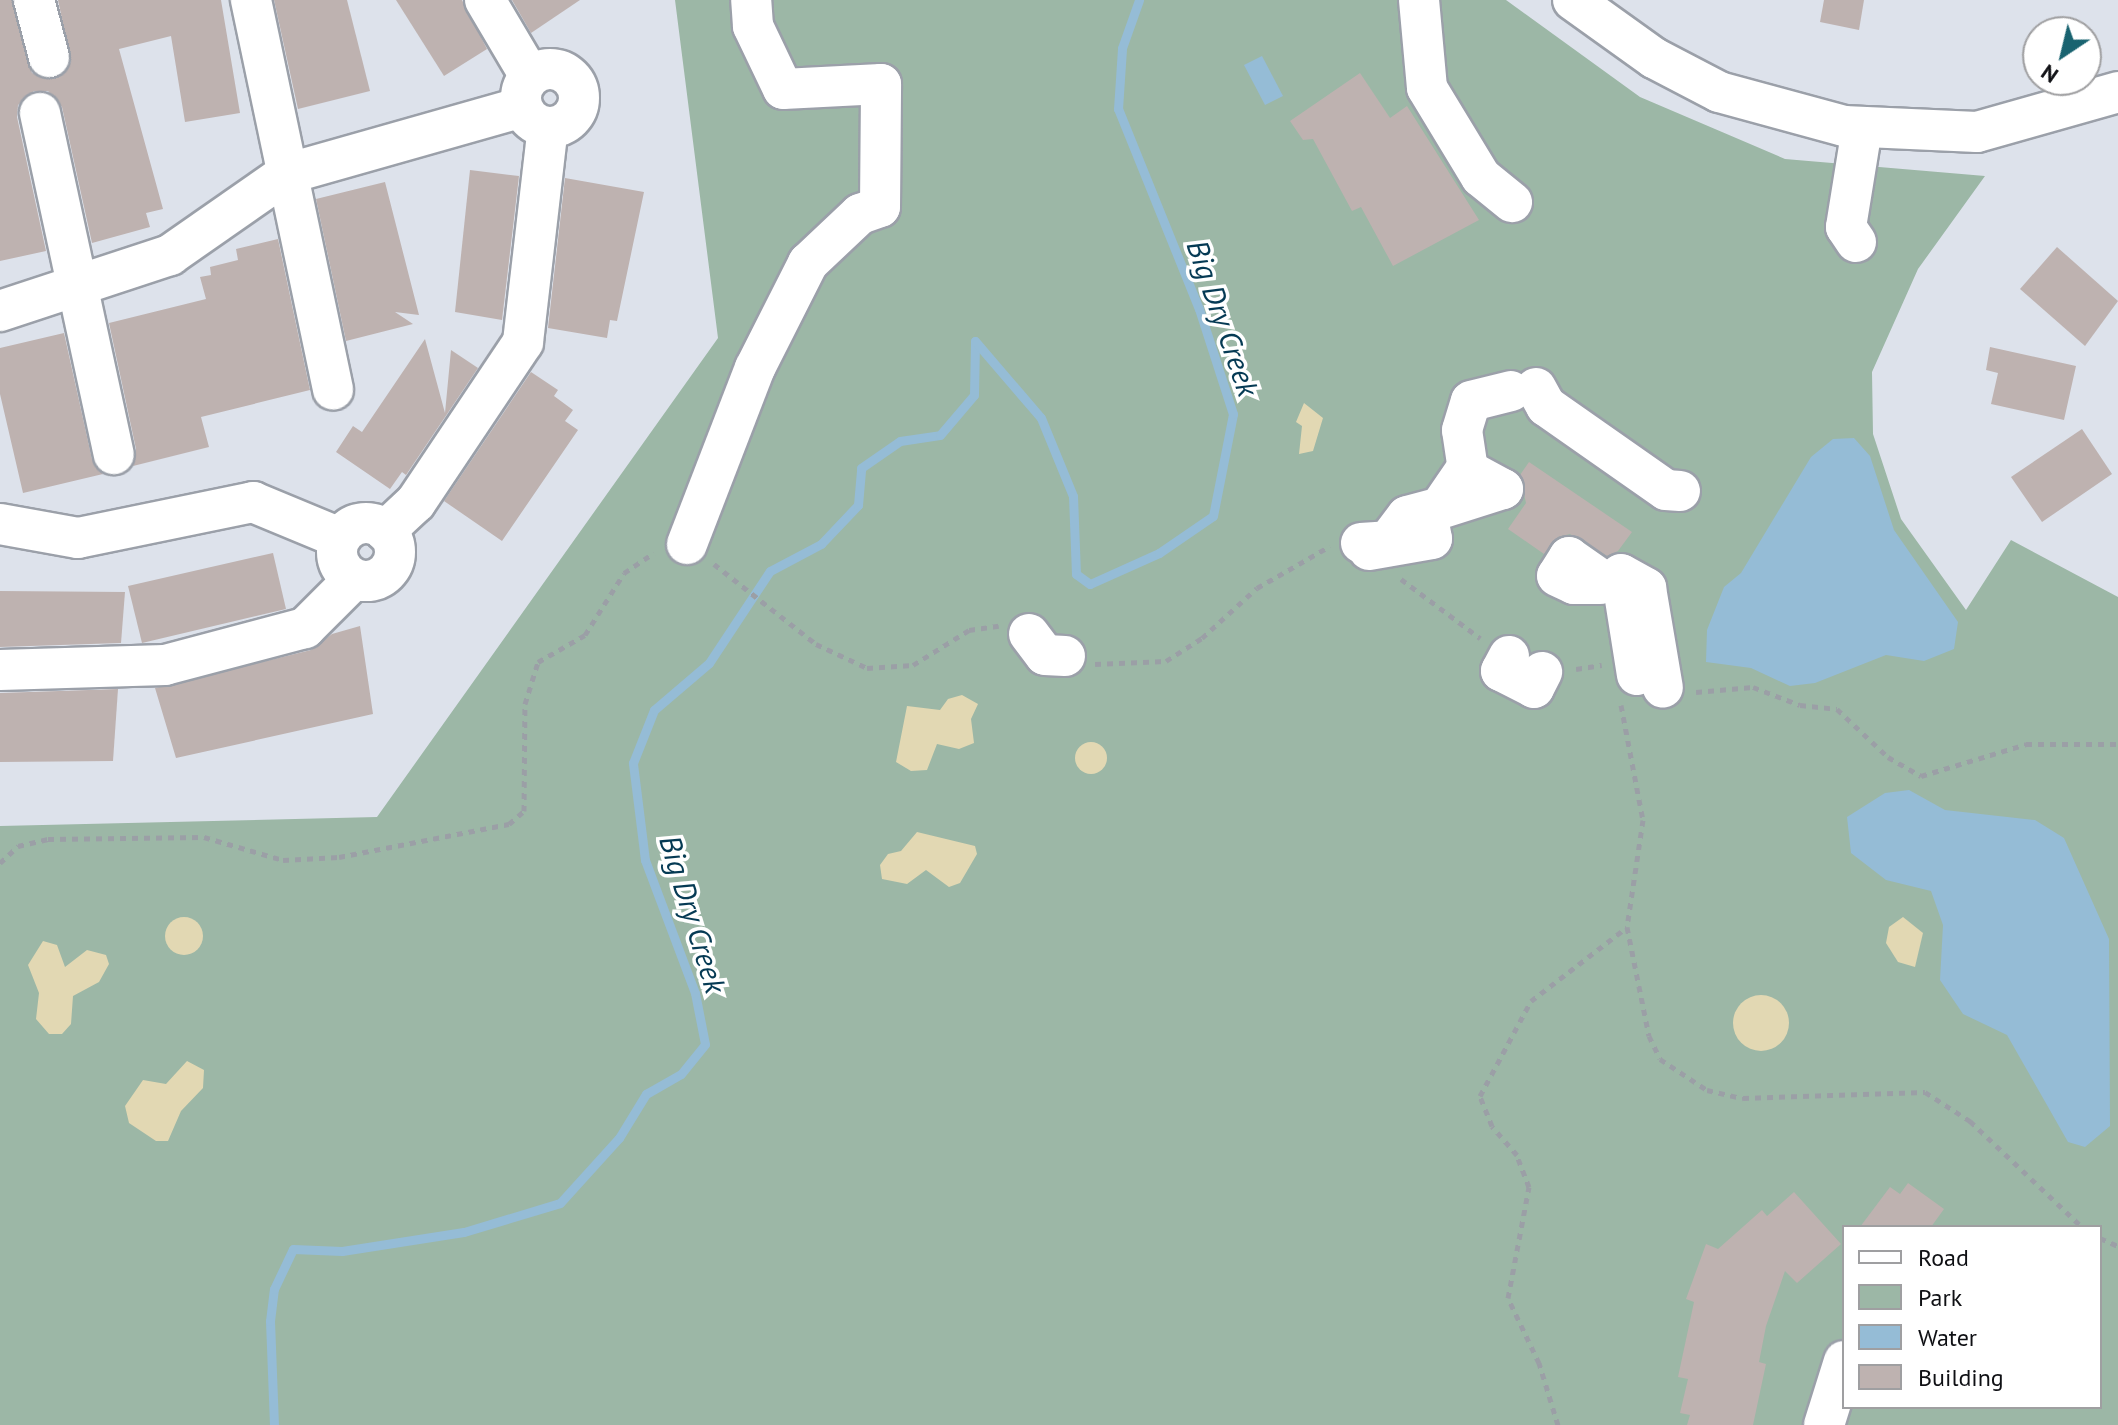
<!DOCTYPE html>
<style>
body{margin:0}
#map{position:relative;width:2118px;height:1425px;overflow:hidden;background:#dde2eb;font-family:"PT Sans",sans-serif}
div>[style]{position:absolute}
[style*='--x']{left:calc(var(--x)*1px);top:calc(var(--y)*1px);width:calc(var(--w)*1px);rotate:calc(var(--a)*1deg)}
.green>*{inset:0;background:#9cb7a6}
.sand>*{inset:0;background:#e2d8b3}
.round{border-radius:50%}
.water>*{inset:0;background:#95bcd6}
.stream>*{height:9px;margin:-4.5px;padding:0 4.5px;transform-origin:4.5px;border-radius:4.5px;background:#95bcd6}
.building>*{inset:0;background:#beb2b0}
.path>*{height:5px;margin-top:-2.5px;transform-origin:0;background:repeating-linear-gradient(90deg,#9b9fa6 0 6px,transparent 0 12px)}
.roads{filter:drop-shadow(2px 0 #9ba0a9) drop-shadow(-2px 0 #9ba0a9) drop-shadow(0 2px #9ba0a9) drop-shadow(0 -2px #9ba0a9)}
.minor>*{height:40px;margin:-20px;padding:0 20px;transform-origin:20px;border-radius:20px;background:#fff}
.minor>.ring{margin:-20px;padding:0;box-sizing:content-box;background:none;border:40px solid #fff;border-radius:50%}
span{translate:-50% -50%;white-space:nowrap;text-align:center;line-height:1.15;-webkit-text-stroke:7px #fff;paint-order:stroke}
.water-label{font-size:30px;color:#053a54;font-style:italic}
.legend{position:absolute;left:1842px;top:1225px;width:260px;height:184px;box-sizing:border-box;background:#fff;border:2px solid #9f9fa1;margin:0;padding:10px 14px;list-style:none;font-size:24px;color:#0f1014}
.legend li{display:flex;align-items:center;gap:16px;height:40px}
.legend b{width:40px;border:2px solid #9f9fa1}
.north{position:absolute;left:2022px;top:16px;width:80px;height:80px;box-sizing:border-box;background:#fff;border:2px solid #9f9fa1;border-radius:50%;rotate:215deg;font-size:22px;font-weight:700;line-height:32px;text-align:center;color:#0f1014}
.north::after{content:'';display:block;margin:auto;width:28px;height:36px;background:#196370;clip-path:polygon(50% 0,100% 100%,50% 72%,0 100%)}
</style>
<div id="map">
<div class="green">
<i style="clip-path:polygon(evenodd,675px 0,1506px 0,1640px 97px,1785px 159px,1985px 176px,1918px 269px,1872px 372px,1873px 434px,1901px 519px,1966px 610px,2011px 540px,2118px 597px,2118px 1425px,0 1425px,0 826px,377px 817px,718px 338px,675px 0,1844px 1227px,2100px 1227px,2100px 1407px,1844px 1407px,1844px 1227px)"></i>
</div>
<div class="sand">
<i style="clip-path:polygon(1304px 403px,1323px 418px,1313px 451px,1299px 454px,1302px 426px,1296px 422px)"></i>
<i style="clip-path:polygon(962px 695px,978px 704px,971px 719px,974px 743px,959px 749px,937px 744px,927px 770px,911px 771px,896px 762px,907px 706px,940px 710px,948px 699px)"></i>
<i class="round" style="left:1075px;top:742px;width:32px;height:32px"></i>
<i style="clip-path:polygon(917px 832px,975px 846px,977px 854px,960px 883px,949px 887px,926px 870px,907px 884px,882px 879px,880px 865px,888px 854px,901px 851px)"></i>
<i style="clip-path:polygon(1903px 917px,1923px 933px,1915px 967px,1898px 962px,1886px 943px,1889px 927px)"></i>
<i class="round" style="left:165px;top:917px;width:38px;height:38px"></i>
<i style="clip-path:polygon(43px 941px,57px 945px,65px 967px,87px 950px,106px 955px,109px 964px,99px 982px,73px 996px,71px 1024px,62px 1034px,49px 1034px,36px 1019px,39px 993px,28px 965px)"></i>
<i class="round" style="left:1733px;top:995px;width:56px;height:56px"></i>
<i style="clip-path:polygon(187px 1061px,204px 1070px,203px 1088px,181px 1111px,168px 1141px,156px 1141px,129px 1123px,125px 1106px,143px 1080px,166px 1084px)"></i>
</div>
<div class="water">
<i style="clip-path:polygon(1262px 56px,1283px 96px,1265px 105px,1244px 65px)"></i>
<i style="clip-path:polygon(1854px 438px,1870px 456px,1894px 530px,1958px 622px,1954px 649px,1924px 661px,1886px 655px,1815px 683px,1790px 686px,1751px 668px,1706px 662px,1707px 630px,1724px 587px,1741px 573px,1811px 457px,1833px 439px)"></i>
<i style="clip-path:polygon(1909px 790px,1945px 810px,2035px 820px,2064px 838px,2109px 939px,2110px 1126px,2085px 1147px,2068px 1142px,2007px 1035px,1963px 1014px,1940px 980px,1943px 925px,1931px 891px,1886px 880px,1851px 853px,1847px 817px,1885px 793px)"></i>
</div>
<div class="stream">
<i style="--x:274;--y:1425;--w:104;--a:-92.2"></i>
<i style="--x:270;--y:1321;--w:32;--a:-83"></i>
<i style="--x:274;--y:1289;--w:44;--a:-64.6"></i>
<i style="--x:293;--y:1249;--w:49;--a:2.3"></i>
<i style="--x:342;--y:1251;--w:123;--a:-8.9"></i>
<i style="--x:464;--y:1232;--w:100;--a:-16.8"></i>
<i style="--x:560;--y:1203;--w:88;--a:-47.8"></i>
<i style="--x:619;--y:1138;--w:52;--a:-58.5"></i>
<i style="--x:646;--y:1094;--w:40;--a:-29.7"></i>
<i style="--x:681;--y:1074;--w:38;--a:-51"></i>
<i style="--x:705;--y:1044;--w:52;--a:-101.1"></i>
<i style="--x:695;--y:993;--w:142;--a:-110.6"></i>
<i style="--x:645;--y:860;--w:98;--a:-97.1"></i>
<i style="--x:633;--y:763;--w:57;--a:-68.4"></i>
<i style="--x:654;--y:710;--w:72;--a:-40.5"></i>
<i style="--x:709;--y:663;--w:110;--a:-56.5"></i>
<i style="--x:770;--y:571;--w:58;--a:-27.9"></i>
<i style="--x:821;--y:544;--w:54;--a:-46.5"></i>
<i style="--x:858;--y:505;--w:37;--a:-85"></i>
<i style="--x:861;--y:468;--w:47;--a:-34.7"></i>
<i style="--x:900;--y:441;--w:40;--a:-8.5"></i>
<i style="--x:940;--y:435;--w:52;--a:-49.6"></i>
<i style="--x:974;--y:395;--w:54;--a:-88.9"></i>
<i style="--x:975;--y:341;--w:101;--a:49.4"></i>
<i style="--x:1041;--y:418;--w:84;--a:67.7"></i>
<i style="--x:1073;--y:496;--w:78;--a:87.8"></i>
<i style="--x:1076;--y:574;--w:17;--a:36"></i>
<i style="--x:1090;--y:584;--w:76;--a:-24.2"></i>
<i style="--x:1159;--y:553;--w:65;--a:-34.4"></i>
<i style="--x:1213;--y:516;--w:104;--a:-78.9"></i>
<i style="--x:1233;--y:414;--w:110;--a:-107.9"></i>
<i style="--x:1199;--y:309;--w:216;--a:-112"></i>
<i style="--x:1118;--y:109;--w:61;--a:-86.2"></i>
<i style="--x:1122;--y:48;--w:51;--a:-70.5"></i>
</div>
<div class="building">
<i style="clip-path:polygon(0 0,12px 0,32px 73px,54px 79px,71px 62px,58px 0,221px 0,240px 113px,185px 122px,171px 36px,119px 49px,163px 209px,146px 213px,150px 227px,92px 243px,62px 107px,48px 91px,34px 91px,18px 105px,17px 117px,46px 251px,0 261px)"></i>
<i style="clip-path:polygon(274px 0,347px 0,370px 91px,298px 109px)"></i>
<i style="clip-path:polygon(396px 0,462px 0,487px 49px,444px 76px)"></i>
<i style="clip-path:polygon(512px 0,580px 0,531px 33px)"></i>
<i style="clip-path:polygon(1824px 0,1864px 0,1859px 30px,1820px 22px)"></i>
<i style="clip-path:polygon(1360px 73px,1390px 118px,1407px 106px,1479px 220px,1393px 266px,1361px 207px,1352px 211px,1313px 139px,1303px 140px,1290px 121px)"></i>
<i style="clip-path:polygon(470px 170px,519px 176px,502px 320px,455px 312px)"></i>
<i style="clip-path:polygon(565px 178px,644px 192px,617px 321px,610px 320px,607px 338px,548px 328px)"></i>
<i style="clip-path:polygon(385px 182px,419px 315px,395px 312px,413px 324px,346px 341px,316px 199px)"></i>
<i style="clip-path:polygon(278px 239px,310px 390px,201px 417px,209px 447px,133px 466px,136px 449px,109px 323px,206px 299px,200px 277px,211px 275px,210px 267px,238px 260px,236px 249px)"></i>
<i style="clip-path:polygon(2057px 247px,2118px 301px,2085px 346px,2020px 289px)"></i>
<i style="clip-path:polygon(64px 333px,92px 459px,103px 474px,23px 493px,0 394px,0 348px)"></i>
<i style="clip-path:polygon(425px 339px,445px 413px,451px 350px,478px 368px,406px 475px,402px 472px,390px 489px,336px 452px,353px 426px,362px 432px)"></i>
<i style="clip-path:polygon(1990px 347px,2076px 366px,2064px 420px,1991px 404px,1998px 373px,1986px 370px)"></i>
<i style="clip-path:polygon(531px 372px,558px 390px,554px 396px,573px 410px,565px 421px,578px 430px,502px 541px,444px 501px)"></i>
<i style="clip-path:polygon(2082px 429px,2112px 474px,2042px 522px,2011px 477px)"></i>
<i style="clip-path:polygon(1529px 462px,1632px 532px,1618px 551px,1607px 556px,1570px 534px,1558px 537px,1544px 554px,1508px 529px,1526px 503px,1520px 475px)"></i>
<i style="clip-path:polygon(273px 553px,286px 609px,142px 643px,128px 586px)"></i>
<i style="clip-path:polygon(0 591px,125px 592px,121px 643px,0 647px)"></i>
<i style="clip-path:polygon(360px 626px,373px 714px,176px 758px,155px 688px,311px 650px,332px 634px)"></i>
<i style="clip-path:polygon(118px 689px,113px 761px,0 762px,0 693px)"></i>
<i style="clip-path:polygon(1908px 1183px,1944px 1209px,1931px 1227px,1860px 1227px,1890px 1187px,1900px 1194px)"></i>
<i style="clip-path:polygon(1794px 1192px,1841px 1244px,1797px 1283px,1785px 1271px,1766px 1326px,1759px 1362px,1766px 1364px,1753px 1425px,1687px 1425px,1690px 1415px,1680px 1413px,1688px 1379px,1678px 1377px,1694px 1302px,1686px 1299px,1706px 1244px,1718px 1249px,1762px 1210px,1767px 1216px)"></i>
</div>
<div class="path">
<i style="--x:714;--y:564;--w:130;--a:38.1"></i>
<i style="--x:816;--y:644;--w:56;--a:25.2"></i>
<i style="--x:867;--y:668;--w:46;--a:-3.7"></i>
<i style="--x:913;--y:665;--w:66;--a:-32"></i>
<i style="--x:969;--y:630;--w:30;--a:-8"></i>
<i style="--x:1401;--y:579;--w:99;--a:36.8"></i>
<i style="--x:1095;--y:664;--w:71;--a:-2.4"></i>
<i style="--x:1166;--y:661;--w:43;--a:-32.6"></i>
<i style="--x:1202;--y:638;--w:74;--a:-42.3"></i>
<i style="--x:1257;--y:588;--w:84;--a:-29.9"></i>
<i style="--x:1576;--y:669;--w:26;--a:-9"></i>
<i style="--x:1696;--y:692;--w:57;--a:-5"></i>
<i style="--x:1753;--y:687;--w:50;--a:21"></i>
<i style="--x:1800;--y:705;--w:37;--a:6"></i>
<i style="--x:1837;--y:709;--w:70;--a:43.3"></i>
<i style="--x:1888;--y:757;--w:38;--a:30"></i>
<i style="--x:1921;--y:776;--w:110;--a:-16.9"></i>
<i style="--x:2026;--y:744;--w:92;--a:0"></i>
<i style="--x:1621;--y:705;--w:117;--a:79.2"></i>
<i style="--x:1643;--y:820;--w:108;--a:98.5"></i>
<i style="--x:1627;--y:927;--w:111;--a:78.6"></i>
<i style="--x:1649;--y:1036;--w:25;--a:64"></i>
<i style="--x:1660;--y:1059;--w:56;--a:33.4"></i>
<i style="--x:1707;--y:1090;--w:37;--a:13"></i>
<i style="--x:1743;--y:1098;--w:182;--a:-1.9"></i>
<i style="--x:1925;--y:1092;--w:54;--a:32.8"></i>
<i style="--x:1970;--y:1121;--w:154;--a:43.4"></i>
<i style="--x:0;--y:863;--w:25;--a:-43"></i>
<i style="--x:18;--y:846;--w:31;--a:-13"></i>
<i style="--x:48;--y:839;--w:156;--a:-0.7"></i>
<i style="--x:204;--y:837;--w:82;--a:16.2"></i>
<i style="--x:283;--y:860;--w:56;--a:-3.1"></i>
<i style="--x:339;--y:857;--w:173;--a:-11"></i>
<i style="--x:509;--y:824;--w:20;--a:-41"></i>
<i style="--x:524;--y:811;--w:107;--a:-89.5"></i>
<i style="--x:525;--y:704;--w:44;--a:-72.8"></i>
<i style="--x:538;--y:662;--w:54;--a:-29.9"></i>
<i style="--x:585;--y:635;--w:73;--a:-57.8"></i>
<i style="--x:624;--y:573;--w:36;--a:-34"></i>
<i style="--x:2100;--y:1238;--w:20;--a:24"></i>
<i style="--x:1558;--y:1425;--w:65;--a:-107"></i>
<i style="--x:1539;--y:1363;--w:72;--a:-115.5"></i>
<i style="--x:1508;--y:1298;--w:113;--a:-79.3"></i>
<i style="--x:1529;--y:1187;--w:34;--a:-111"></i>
<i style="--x:1517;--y:1155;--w:38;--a:-131"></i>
<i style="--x:1492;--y:1126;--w:32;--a:-112"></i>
<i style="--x:1480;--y:1096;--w:108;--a:-61.8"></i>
<i style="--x:1531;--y:1001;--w:121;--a:-37.6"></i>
</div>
<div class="roads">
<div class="minor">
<i style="--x:34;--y:0;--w:59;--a:75.3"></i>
<i style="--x:251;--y:0;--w:398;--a:78.1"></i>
<i style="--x:485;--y:0;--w:88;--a:59.4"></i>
<i style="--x:1419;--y:0;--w:88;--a:84.8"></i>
<i style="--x:1427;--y:88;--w:104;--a:58.8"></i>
<i style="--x:1481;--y:177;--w:40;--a:39"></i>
<i style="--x:1573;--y:0;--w:100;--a:35.6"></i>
<i style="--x:1654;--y:58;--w:73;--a:27.6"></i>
<i style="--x:1719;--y:92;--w:130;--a:15.2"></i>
<i style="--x:1844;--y:126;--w:133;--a:2.6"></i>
<i style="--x:1977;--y:132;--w:147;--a:-15.8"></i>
<i class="ring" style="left:521px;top:69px;width:18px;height:18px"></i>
<i style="--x:40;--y:113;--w:349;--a:77.8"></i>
<i style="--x:1856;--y:242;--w:18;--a:-124"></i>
<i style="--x:1846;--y:227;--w:100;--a:-80.8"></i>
<i style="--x:0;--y:311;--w:179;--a:-18.2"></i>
<i style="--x:170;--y:255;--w:141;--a:-34.9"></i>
<i style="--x:286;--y:174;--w:245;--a:-15.8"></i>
<i style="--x:1536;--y:388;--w:21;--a:61"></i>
<i style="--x:1546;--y:406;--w:146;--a:35"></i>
<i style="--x:1666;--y:490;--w:14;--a:4"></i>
<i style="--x:1468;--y:470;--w:40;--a:-98.5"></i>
<i style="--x:1462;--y:430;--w:30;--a:-73"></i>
<i style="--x:1471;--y:401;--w:41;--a:-14"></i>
<i class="ring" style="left:337px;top:523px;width:18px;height:18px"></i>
<i style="--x:0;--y:524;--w:79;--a:10.2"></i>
<i style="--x:78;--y:538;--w:179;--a:-11.6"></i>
<i style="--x:253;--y:502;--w:94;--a:22.5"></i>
<i style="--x:385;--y:531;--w:42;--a:-43.1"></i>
<i style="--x:416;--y:502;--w:192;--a:-56.2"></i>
<i style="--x:523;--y:342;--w:216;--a:-83.4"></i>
<i style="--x:1361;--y:543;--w:27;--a:-4"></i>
<i style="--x:1388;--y:541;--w:31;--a:-53"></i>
<i style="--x:1407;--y:516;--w:34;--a:-15"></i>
<i style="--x:1440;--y:507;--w:46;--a:-55.6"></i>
<i style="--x:1466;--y:469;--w:42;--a:28.4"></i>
<i style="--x:1503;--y:489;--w:80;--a:162.5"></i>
<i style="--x:1427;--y:513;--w:26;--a:79"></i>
<i style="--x:1432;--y:539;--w:64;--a:170.1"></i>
<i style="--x:687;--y:544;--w:189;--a:-68.9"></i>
<i style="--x:755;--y:368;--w:118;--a:-63.2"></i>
<i style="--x:808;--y:263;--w:71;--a:-43.3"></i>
<i style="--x:860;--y:214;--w:21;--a:-19"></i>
<i style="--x:880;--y:207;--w:123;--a:-89.5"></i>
<i style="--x:881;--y:84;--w:98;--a:177.1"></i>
<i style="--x:783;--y:89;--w:70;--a:-115.5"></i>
<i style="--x:753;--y:26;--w:26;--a:-94"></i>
<i style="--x:1600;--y:579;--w:38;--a:-145"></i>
<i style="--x:1569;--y:557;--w:22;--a:122"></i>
<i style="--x:1557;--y:576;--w:19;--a:25"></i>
<i style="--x:1574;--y:584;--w:26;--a:0"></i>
<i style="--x:1029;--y:634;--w:26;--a:53"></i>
<i style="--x:1045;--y:655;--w:20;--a:3"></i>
<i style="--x:1509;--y:656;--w:17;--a:118"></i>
<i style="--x:1501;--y:671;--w:37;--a:27"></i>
<i style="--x:1534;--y:688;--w:18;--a:-63"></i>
<i style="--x:0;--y:670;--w:165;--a:-1.7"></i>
<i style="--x:165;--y:665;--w:145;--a:-14.8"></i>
<i style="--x:305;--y:628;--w:69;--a:-45"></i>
<i style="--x:1637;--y:675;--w:102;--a:-99"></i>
<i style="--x:1621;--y:574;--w:29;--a:29"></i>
<i style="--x:1646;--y:588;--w:101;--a:80.4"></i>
<i style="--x:1824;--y:1425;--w:67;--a:-72.6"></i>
</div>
</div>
<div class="water-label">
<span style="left:1223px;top:318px;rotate:71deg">Big Dry Creek</span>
<span style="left:693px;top:914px;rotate:73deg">Big Dry Creek</span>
</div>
<ul class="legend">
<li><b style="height:10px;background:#fff"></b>Road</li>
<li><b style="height:22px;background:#9cb7a6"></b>Park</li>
<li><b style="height:22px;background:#95bcd6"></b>Water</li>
<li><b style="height:22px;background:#beb2b0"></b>Building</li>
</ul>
<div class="north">N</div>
</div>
